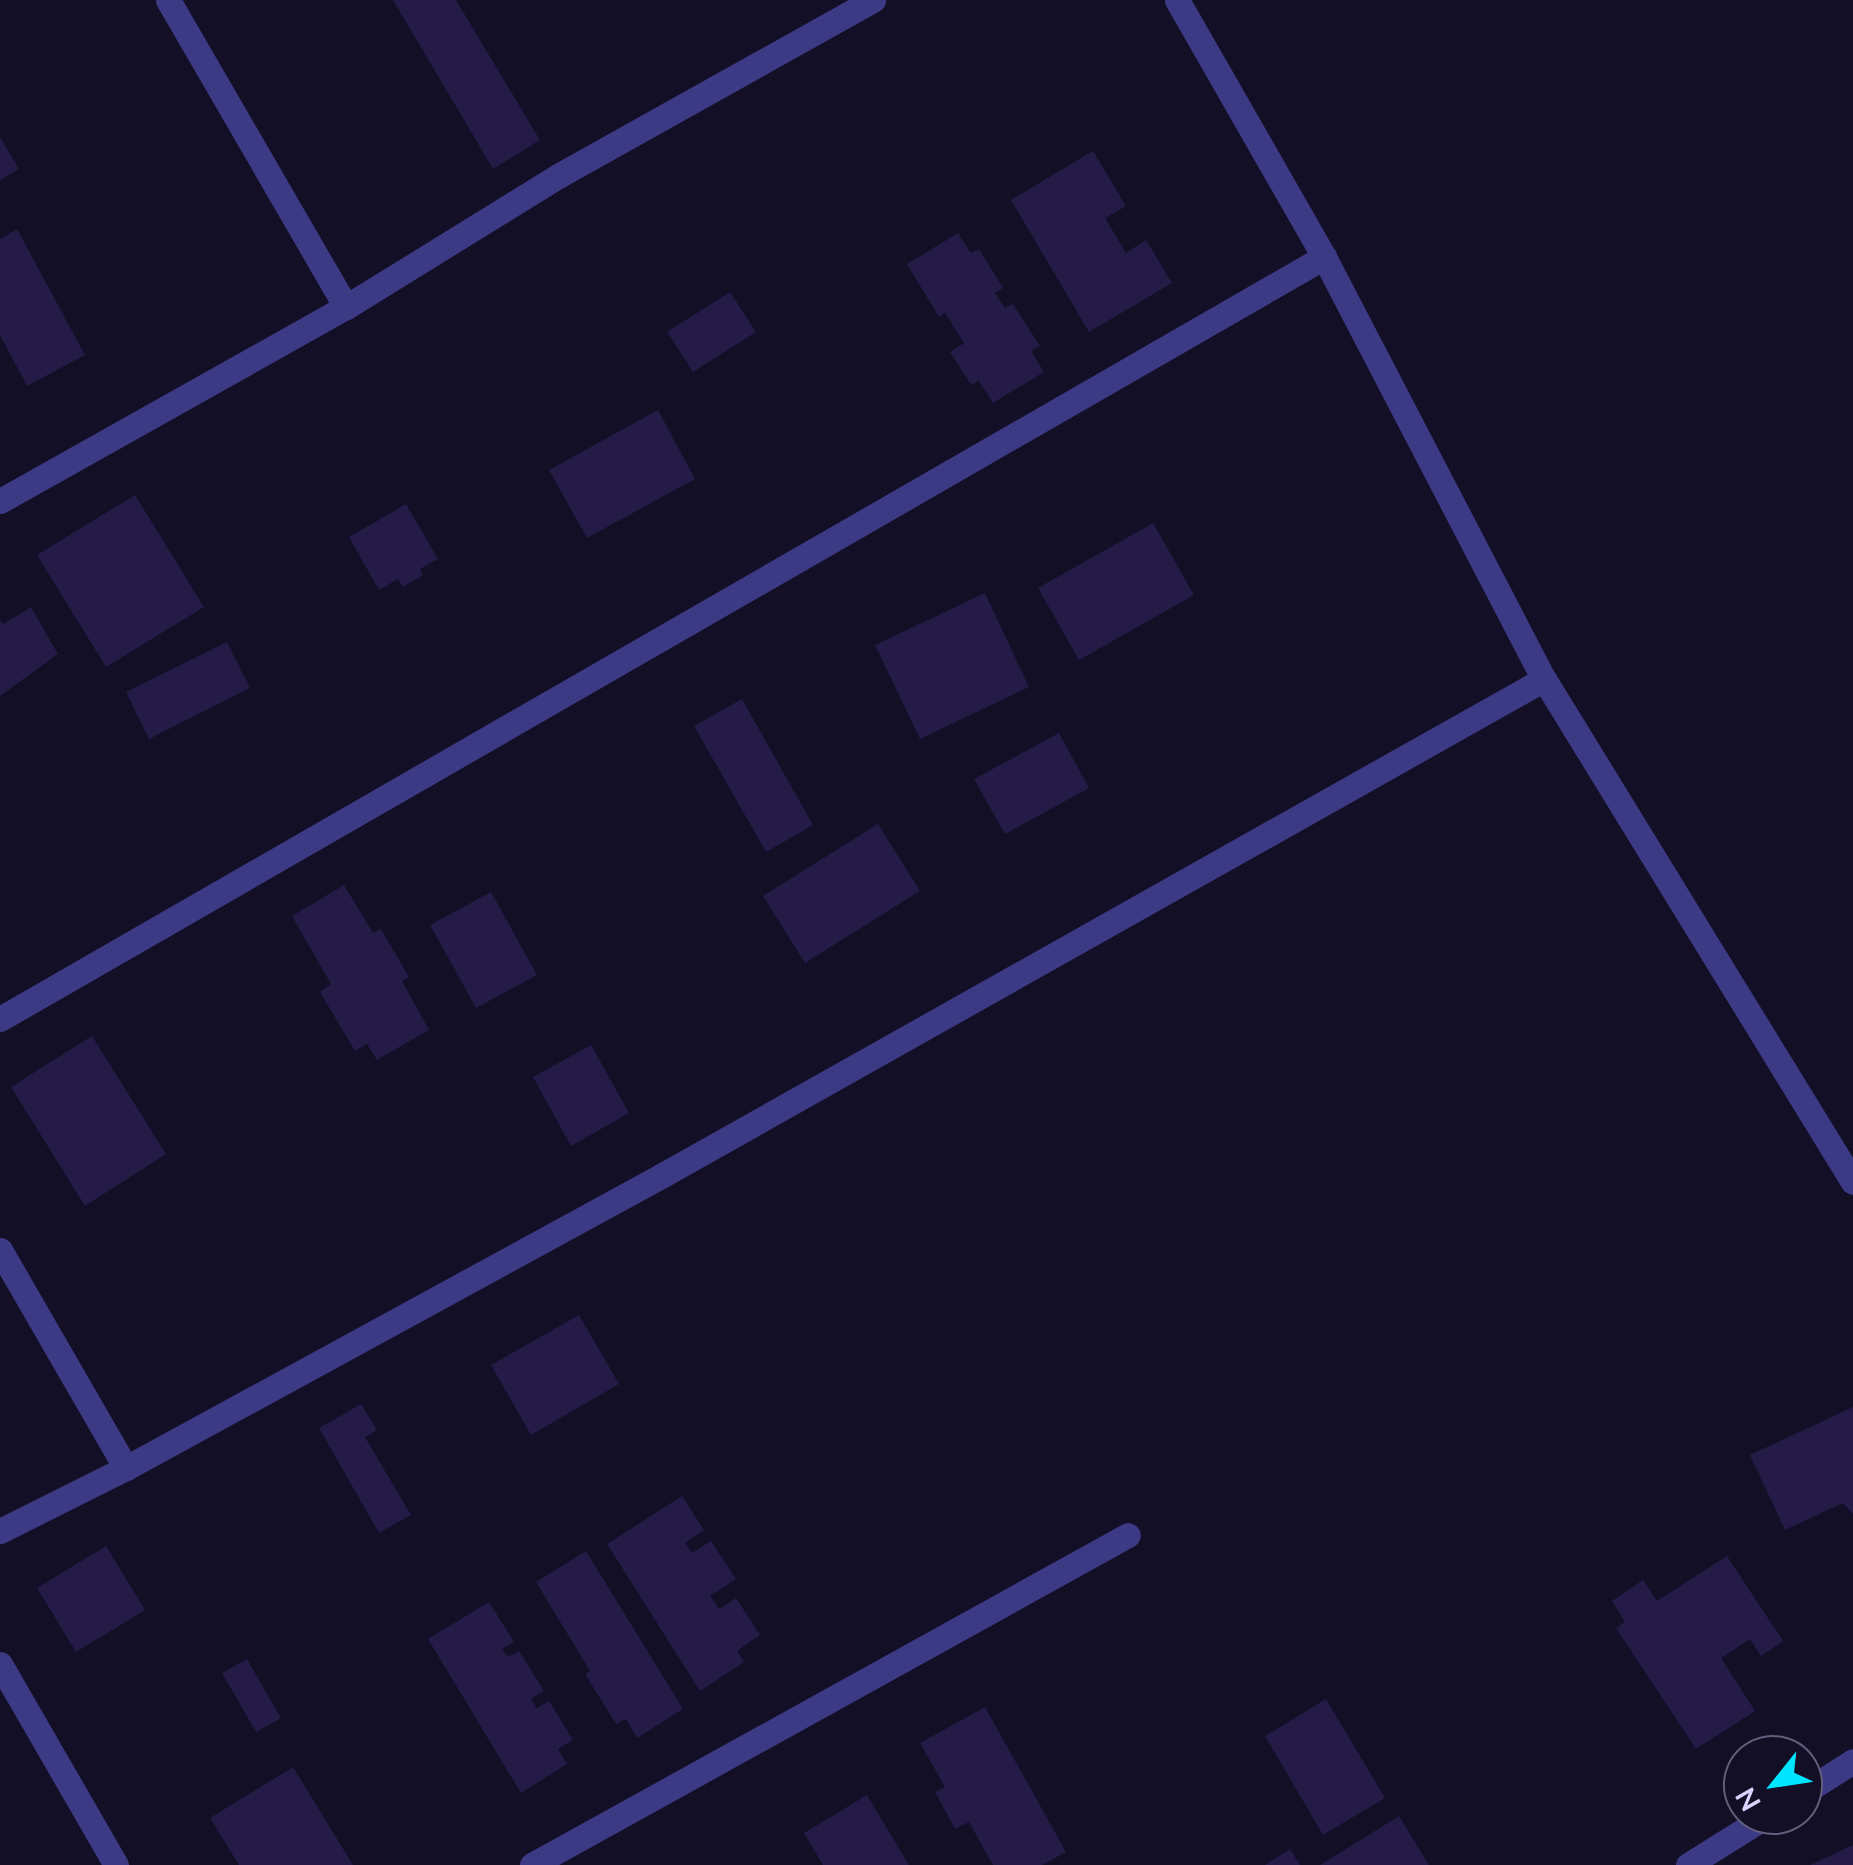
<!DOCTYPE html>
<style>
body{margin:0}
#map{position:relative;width:1853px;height:1865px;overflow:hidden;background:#130f26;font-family:"Nunito Sans",sans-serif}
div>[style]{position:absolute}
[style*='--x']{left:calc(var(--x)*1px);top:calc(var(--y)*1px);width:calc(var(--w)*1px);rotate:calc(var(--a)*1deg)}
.building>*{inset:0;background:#241b47}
.minor>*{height:25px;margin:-12.5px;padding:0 12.5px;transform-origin:12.5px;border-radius:12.5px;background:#3d3a85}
span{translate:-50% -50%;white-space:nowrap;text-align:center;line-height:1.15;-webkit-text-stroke:10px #130f26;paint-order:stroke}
.north{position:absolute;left:1723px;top:1735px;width:100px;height:100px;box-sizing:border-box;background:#130f26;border:2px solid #625e7d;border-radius:50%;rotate:240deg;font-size:28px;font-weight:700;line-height:40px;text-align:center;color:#d9d4ff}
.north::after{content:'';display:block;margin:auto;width:35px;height:45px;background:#00e5ff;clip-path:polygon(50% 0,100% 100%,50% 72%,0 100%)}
</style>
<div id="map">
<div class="building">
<i style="clip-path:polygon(393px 0,456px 0,540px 140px,493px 169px)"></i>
<i style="clip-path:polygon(0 137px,19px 169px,0 180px)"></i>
<i style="clip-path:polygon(1093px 151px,1126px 206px,1105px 218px,1126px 253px,1146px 240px,1172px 283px,1089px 332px,1011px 200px)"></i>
<i style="clip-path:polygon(17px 229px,85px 355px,27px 386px,0 335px,0 239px)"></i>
<i style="clip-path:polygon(958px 233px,971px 253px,979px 249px,1003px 288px,995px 293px,1005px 308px,1013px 304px,1040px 346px,1031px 351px,1044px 372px,993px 403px,979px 381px,971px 385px,950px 352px,964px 343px,945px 313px,939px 317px,907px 264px)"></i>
<i style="clip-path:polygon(730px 292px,756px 332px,693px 372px,667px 332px)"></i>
<i style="clip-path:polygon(658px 410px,695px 479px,587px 538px,549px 470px)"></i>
<i style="clip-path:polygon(135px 495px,204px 607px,106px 667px,37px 555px)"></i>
<i style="clip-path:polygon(406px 504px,438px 559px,420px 569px,423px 575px,403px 587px,398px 579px,379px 590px,349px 537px)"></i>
<i style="clip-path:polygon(1153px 523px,1194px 595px,1079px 660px,1038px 588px)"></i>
<i style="clip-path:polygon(985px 593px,1029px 687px,920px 739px,875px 645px)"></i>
<i style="clip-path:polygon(31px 607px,58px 654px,0 696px,0 620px,3px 624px)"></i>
<i style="clip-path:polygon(227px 642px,250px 688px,149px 739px,126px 692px)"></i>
<i style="clip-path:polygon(742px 699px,813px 825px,766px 852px,694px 726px)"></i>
<i style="clip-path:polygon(1059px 733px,1089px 788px,1005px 834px,974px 779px)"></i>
<i style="clip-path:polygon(878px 824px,920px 891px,805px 963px,763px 896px)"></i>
<i style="clip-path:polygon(344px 885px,373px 933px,381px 929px,409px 977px,402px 981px,429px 1030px,377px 1060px,367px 1044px,355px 1051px,320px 992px,331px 984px,292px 916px)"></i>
<i style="clip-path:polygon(491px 892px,537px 975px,476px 1008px,430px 925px)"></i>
<i style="clip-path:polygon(92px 1036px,166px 1154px,85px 1206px,11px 1087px)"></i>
<i style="clip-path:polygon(591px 1045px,629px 1113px,571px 1146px,533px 1077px)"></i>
<i style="clip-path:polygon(579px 1315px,619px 1384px,531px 1435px,491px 1365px)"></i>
<i style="clip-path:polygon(361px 1404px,377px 1430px,365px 1437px,411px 1515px,379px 1533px,319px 1428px)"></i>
<i style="clip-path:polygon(1853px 1407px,1853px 1514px,1843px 1503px,1785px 1530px,1750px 1455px)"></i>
<i style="clip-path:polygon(682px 1496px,704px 1530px,685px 1543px,692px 1553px,711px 1541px,736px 1579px,710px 1596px,719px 1609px,736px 1598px,760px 1635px,737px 1651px,744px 1662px,700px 1691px,607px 1544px)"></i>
<i style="clip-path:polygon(106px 1546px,145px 1610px,76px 1652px,37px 1588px)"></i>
<i style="clip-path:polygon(586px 1551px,683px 1709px,637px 1738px,626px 1719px,616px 1724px,585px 1674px,590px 1671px,536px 1582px)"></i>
<i style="clip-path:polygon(1727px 1556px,1783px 1641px,1761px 1656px,1750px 1639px,1721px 1658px,1755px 1711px,1696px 1749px,1616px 1628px,1625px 1622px,1612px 1601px,1643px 1580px,1657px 1601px)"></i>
<i style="clip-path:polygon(489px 1602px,514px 1642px,502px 1649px,508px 1657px,519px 1651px,544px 1691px,531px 1699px,537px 1708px,549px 1701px,573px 1740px,558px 1749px,567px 1764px,521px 1793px,428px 1639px)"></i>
<i style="clip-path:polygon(247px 1659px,281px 1718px,256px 1732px,222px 1673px)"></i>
<i style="clip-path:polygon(1326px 1699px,1385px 1798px,1323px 1835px,1265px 1736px)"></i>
<i style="clip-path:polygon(985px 1707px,1066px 1852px,1042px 1865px,993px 1865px,969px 1822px,955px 1829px,935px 1792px,945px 1787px,920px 1743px)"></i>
<i style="clip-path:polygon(293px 1767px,353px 1865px,239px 1865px,210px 1818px)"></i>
<i style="clip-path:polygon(867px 1795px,909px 1865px,823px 1865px,804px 1833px)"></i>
<i style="clip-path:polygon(1399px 1816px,1429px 1865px,1320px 1865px)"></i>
<i style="clip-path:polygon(1853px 1845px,1853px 1865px,1810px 1865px)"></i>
<i style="clip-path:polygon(1290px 1849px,1300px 1865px,1265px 1865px)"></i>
</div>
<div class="minor">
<i style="--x:168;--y:0;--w:355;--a:59.9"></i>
<i style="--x:1177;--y:0;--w:296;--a:60.2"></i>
<i style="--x:1324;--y:257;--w:476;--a:62.5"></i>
<i style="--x:1544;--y:679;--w:590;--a:58.44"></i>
<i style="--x:0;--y:501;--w:397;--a:-29.3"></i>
<i style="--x:346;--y:307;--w:249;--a:-31.7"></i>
<i style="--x:558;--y:176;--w:361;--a:-29.2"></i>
<i style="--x:0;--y:1019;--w:1528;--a:-29.92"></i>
<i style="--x:0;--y:1250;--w:252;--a:60"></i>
<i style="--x:0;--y:1531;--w:141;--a:-26.6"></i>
<i style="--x:126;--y:1468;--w:609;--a:-28.63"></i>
<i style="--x:661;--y:1176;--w:1013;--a:-29.37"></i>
<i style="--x:0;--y:1664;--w:232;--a:60"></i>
<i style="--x:1803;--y:1793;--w:59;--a:-32.6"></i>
<i style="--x:532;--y:1865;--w:681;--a:-28.97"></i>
<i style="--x:1688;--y:1865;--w:94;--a:-32"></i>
</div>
<div class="north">N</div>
</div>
